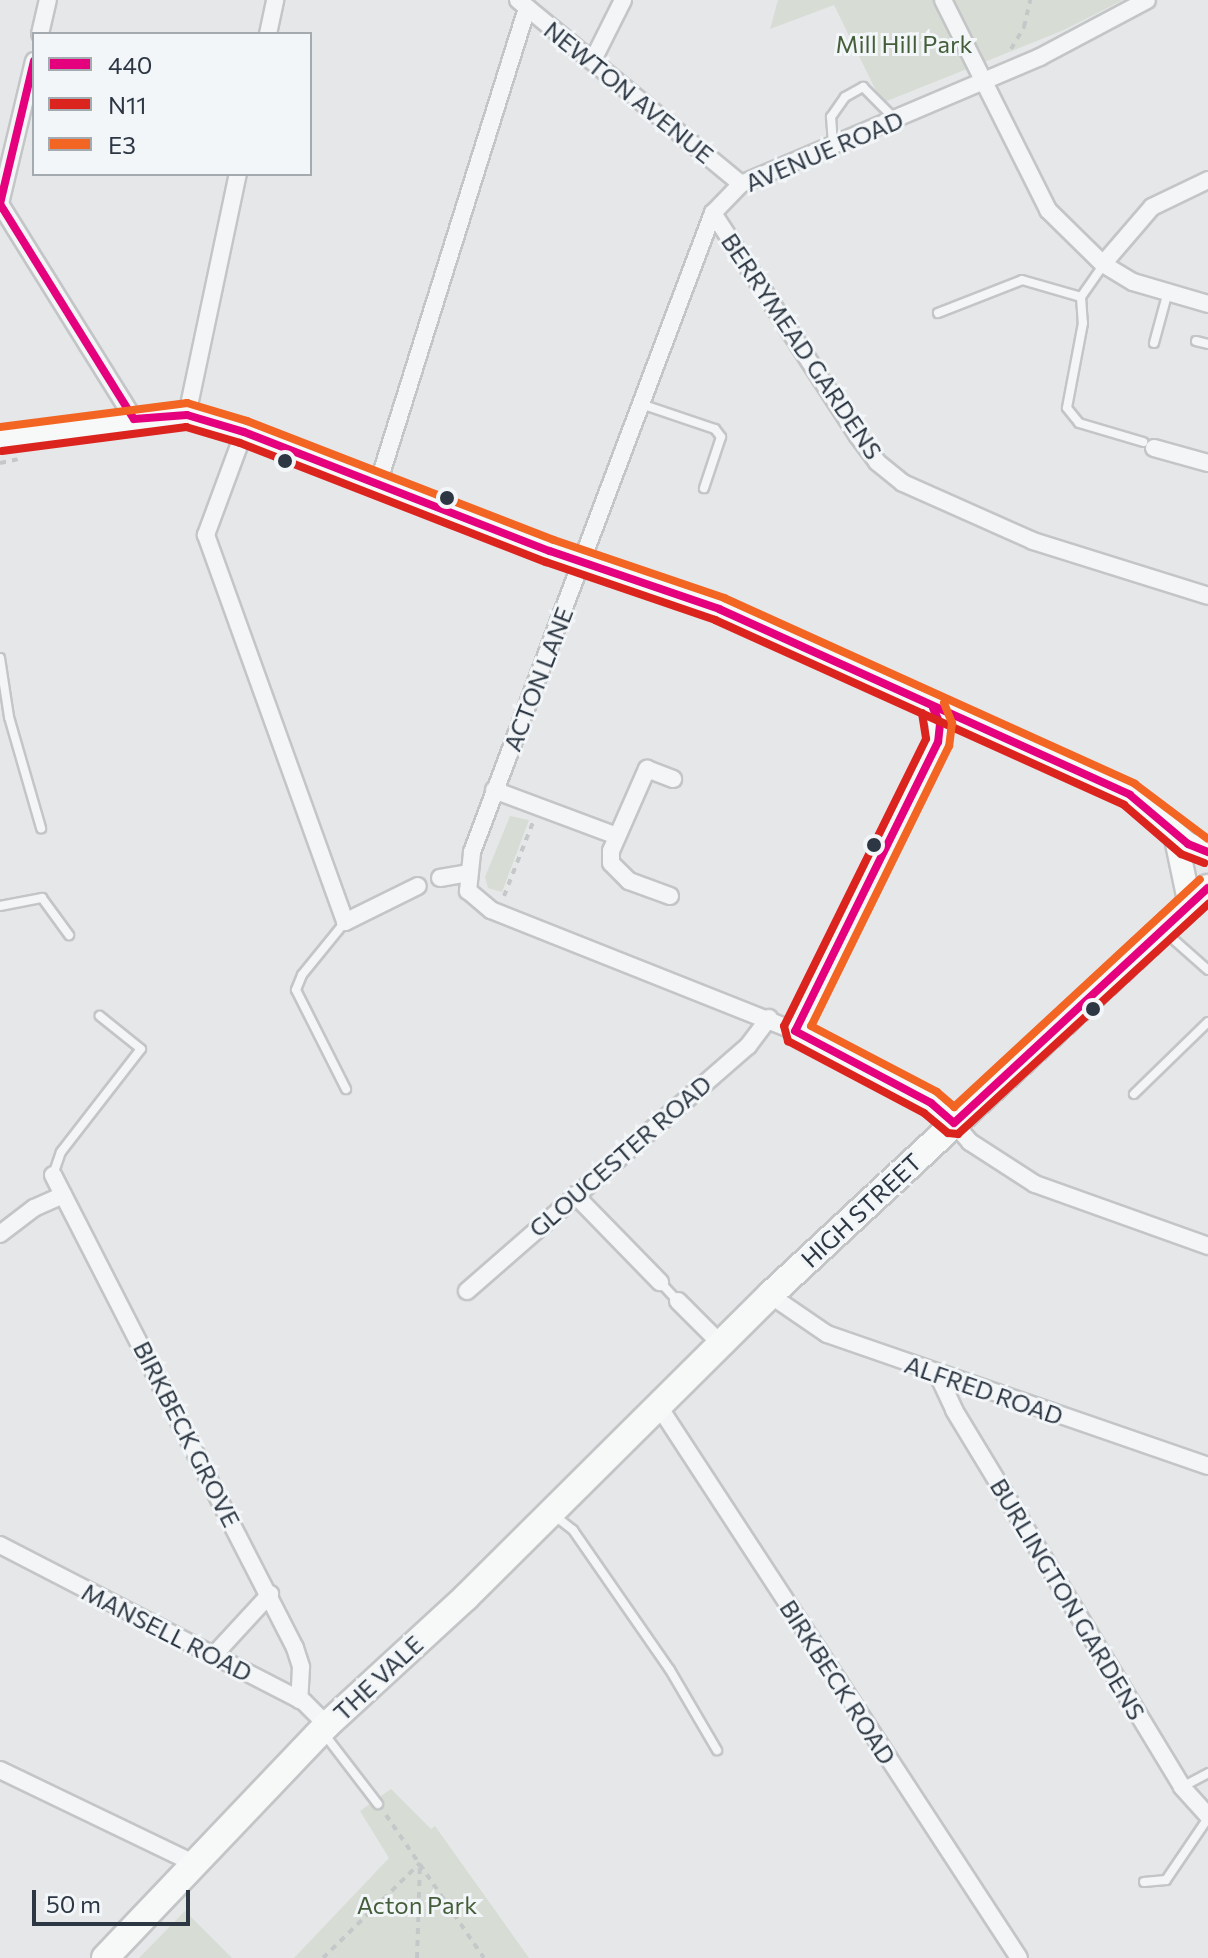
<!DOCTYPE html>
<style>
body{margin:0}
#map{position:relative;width:1208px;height:1958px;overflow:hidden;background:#e5e7e9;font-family:Commissioner,sans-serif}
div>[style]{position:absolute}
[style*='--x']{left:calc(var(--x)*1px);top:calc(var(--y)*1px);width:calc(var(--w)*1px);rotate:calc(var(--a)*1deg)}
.green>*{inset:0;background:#d7ddd5}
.path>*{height:4px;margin-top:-2px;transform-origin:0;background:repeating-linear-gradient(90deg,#c5c8c9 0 6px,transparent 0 12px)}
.roads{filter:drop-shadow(2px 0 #c3c5c7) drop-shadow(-2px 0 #c3c5c7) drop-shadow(0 2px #c3c5c7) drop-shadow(0 -2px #c3c5c7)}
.service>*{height:8px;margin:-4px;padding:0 4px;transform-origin:4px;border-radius:4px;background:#f4f5f6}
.minor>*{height:16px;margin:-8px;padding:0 8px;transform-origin:8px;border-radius:8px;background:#f4f5f6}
.secondary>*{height:22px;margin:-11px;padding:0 11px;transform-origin:11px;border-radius:11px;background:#f7f8f8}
.primary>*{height:26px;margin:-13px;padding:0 13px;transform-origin:13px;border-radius:13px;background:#f7f8f8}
.bus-1>*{height:8px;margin:-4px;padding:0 4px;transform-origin:4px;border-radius:4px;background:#e5007d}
.bus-2>*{height:8px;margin:-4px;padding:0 4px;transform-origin:4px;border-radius:4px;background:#dc241f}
.bus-3>*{height:8px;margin:-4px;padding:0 4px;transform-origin:4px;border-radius:4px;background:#f26522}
.dots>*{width:22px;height:22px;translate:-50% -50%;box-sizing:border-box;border:4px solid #f3f6f8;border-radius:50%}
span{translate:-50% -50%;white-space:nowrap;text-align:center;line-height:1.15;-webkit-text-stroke:6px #f3f6f8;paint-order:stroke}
.park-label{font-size:24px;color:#455e3a}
.street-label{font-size:24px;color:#2c3743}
.legend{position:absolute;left:32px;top:32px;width:280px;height:144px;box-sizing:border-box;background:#f3f6f8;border:2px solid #a3aab0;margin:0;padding:10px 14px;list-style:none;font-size:24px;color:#2c3743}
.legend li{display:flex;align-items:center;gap:16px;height:40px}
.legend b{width:40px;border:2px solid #a3aab0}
.scale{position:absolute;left:32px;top:1890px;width:158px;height:36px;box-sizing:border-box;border:4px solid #2c3743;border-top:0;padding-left:10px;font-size:24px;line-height:28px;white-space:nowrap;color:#2c3743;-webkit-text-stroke:6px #f3f6f8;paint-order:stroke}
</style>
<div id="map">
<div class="green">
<i style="clip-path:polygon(778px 0,1123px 0,1064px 30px,882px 103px,834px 5px,770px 29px)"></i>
<i style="clip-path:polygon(510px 816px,529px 820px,502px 892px,488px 888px,485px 877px)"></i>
<i style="clip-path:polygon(391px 1789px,431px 1829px,435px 1826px,529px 1958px,294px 1958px,389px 1858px,360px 1811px)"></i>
<i style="clip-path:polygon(185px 1911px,232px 1958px,139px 1958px)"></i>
</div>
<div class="path">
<i style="--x:1011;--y:49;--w:26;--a:-59"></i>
<i style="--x:1024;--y:27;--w:28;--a:-77"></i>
<i style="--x:0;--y:463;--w:19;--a:-12"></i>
<i style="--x:504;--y:896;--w:79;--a:-68.6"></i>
<i style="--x:386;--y:1815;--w:173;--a:55.6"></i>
<i style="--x:323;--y:1958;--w:136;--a:-44.4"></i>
<i style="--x:417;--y:1958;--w:93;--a:-88.2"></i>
</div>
<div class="roads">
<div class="service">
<i style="--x:833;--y:145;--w:28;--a:-94"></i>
<i style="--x:831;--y:117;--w:24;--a:-55"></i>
<i style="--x:845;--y:97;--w:21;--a:-29"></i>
<i style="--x:863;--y:87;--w:45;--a:45"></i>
<i style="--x:1081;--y:297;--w:26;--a:86"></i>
<i style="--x:1083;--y:323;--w:86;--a:100.7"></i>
<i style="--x:1067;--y:408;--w:19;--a:51"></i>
<i style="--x:1079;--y:423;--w:67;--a:16.5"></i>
<i style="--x:938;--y:313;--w:90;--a:-21.4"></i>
<i style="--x:1022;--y:280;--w:61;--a:16.1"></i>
<i style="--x:1081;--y:297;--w:39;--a:-55"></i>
<i style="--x:1196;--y:341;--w:12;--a:14"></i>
<i style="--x:1154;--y:343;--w:50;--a:-74.8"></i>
<i style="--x:641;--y:404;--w:78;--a:18.7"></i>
<i style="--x:715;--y:429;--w:10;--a:53"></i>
<i style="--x:721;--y:437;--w:54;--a:108.4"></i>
<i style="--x:0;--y:658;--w:60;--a:81.3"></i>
<i style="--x:9;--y:717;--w:116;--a:73.9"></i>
<i style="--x:0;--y:906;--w:43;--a:-10.8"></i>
<i style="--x:42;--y:898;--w:46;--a:53.9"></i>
<i style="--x:345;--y:922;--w:68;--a:129.1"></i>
<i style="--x:302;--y:975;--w:16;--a:112"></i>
<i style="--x:296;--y:990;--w:111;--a:63.2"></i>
<i style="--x:1165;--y:932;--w:57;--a:41.5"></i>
<i style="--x:1134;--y:1094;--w:103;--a:-44.2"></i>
<i style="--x:53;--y:1175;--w:24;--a:-71"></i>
<i style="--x:61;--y:1152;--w:130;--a:-52.2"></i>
<i style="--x:141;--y:1049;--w:53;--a:-141.2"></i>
<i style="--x:660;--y:1282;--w:26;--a:47"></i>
<i style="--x:555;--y:1516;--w:23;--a:38"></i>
<i style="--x:573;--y:1530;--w:170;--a:55.3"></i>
<i style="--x:670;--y:1670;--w:93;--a:59.6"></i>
<i style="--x:325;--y:1735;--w:87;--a:52.5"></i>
<i style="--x:1182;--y:1787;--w:30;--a:-28"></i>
<i style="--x:1144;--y:1882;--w:22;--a:-5"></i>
<i style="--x:1166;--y:1880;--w:75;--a:-55.9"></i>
</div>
<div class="minor">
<i style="--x:518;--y:0;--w:289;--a:39.5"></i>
<i style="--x:943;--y:0;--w:235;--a:63.4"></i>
<i style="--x:1048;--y:210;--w:77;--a:44.5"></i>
<i style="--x:1103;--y:264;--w:35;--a:31"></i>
<i style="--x:1133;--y:282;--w:78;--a:16.3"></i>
<i style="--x:40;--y:34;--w:35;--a:-77"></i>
<i style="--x:268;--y:34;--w:35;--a:-78"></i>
<i style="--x:593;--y:60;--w:67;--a:-63.4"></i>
<i style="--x:34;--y:61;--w:147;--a:103.4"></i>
<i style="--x:0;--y:204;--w:253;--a:58.1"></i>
<i style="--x:713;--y:213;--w:265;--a:57"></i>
<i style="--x:857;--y:435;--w:34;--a:53"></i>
<i style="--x:877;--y:462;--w:33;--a:39"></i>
<i style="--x:903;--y:483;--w:142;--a:24"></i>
<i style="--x:1033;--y:541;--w:183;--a:17.4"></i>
<i style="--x:1103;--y:264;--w:75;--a:-49.3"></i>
<i style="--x:1152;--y:207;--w:62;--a:-25.7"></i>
<i style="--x:187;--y:415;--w:246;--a:-78.1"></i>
<i style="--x:244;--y:432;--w:110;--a:110.3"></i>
<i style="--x:206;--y:535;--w:411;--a:70.2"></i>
<i style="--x:345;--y:922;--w:81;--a:-26.3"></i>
<i style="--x:1154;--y:448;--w:56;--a:15.5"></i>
<i style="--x:377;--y:487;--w:502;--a:-72.61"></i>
<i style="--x:494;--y:790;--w:131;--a:20.5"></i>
<i style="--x:440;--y:878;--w:27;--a:-10"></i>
<i style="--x:670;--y:896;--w:44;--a:-159.9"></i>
<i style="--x:629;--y:881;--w:25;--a:-135"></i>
<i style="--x:611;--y:863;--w:12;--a:-90"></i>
<i style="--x:611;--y:851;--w:90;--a:-66.3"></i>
<i style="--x:647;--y:769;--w:28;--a:21"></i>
<i style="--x:795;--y:1031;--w:327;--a:-158.3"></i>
<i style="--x:491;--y:910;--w:30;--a:-140"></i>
<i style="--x:468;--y:891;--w:39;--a:-84"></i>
<i style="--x:472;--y:852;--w:683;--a:-69.34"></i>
<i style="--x:713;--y:213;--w:40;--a:-46"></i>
<i style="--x:741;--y:184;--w:325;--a:-23"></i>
<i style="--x:1040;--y:57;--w:121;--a:-28"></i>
<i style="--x:954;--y:1123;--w:25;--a:50"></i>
<i style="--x:970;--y:1142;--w:77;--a:32.9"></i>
<i style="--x:1035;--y:1184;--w:184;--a:19.7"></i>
<i style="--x:53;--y:1175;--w:531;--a:62.9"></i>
<i style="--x:295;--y:1648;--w:20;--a:72"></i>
<i style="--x:301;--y:1667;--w:33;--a:93"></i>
<i style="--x:575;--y:1195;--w:122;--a:45.7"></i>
<i style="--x:0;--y:1234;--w:43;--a:-37.4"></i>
<i style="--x:34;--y:1208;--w:32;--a:-24"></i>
<i style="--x:467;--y:1291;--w:373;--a:-41.1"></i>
<i style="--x:748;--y:1046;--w:35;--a:-53"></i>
<i style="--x:770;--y:1295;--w:69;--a:34.4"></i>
<i style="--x:827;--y:1334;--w:403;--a:19.1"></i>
<i style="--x:678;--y:1301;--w:61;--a:45"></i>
<i style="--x:938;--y:1375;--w:38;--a:65"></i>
<i style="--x:954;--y:1410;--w:441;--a:58.8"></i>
<i style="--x:1182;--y:1787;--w:39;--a:48"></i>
<i style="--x:658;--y:1405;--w:660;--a:56.86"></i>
<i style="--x:0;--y:1545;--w:342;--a:27.3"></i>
<i style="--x:304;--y:1702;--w:33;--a:45"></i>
<i style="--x:214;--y:1655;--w:83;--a:-47.4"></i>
<i style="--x:0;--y:1770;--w:214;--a:25.7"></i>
</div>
<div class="secondary">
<i style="--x:0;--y:439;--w:189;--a:-7.3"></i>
<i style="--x:187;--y:415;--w:59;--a:16.6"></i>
<i style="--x:244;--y:432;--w:328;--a:21.3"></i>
<i style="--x:550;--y:551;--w:179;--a:18.9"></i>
<i style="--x:719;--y:609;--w:451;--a:24.3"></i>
<i style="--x:1130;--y:795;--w:76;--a:40.2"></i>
<i style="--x:1188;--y:844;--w:22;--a:22"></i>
<i style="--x:933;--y:708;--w:17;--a:66"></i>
<i style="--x:940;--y:724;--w:18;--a:96"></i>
<i style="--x:938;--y:742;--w:322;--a:116.3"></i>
<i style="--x:795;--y:1031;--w:154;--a:27.9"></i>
<i style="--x:931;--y:1103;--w:30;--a:41"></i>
<i style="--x:1175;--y:834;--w:73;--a:78.1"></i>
</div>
<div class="primary">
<i style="--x:105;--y:1958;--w:322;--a:-46.4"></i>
<i style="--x:327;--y:1725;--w:189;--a:-42.6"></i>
<i style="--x:466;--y:1597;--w:429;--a:-44.8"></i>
<i style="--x:770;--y:1295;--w:598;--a:-42.9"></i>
</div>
</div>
<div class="bus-1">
<i style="--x:34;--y:61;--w:147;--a:103.4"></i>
<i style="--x:0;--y:204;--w:253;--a:58.1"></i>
<i style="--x:134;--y:419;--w:53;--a:-4.3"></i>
<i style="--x:187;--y:415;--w:59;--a:16.6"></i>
<i style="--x:244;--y:432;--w:328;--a:21.3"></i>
<i style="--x:550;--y:551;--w:179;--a:18.9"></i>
<i style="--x:719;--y:609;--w:451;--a:24.3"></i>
<i style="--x:1130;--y:795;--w:76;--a:40.2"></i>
<i style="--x:1188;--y:844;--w:22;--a:22"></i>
<i style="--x:933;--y:708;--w:17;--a:66"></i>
<i style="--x:940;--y:724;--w:18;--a:96"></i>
<i style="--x:938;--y:742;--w:322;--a:116.3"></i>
<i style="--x:795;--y:1031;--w:154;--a:27.9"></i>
<i style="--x:931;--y:1103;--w:30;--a:41"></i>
<i style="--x:954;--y:1123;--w:346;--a:-42.8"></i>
</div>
<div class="bus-2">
<i style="--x:2;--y:451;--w:186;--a:-7.4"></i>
<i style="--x:186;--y:427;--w:56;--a:16.5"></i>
<i style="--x:240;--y:443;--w:328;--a:21.3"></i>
<i style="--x:546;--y:562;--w:179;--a:18.9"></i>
<i style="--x:715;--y:620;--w:449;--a:24.3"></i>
<i style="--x:1124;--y:805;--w:75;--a:40.7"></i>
<i style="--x:1181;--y:854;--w:25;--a:21"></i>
<i style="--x:922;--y:713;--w:26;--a:81"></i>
<i style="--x:926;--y:739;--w:320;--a:116.3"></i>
<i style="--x:784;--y:1026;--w:16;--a:75"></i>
<i style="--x:788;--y:1041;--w:154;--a:27.9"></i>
<i style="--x:924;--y:1113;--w:31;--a:40"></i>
<i style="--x:948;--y:1133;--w:10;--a:6"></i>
<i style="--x:958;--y:1134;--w:340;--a:-42.6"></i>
</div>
<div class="bus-3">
<i style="--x:0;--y:427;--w:189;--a:-7.3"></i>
<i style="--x:187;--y:403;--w:63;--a:16.7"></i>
<i style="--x:247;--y:421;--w:329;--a:21.2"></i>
<i style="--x:554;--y:540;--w:180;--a:18.8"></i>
<i style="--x:724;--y:598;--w:451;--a:24.3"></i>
<i style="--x:1135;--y:784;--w:91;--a:37"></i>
<i style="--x:944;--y:703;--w:22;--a:68"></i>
<i style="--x:952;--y:723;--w:23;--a:97"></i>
<i style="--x:949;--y:746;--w:312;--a:116.2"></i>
<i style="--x:811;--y:1026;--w:142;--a:27.6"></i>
<i style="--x:937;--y:1092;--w:23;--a:41"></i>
<i style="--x:954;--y:1107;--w:335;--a:-42.8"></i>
</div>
<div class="dots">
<i style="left:285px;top:461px;background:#2c3743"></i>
<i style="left:447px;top:498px;background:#2c3743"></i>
<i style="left:874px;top:845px;background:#2c3743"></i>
<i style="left:1093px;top:1009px;background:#2c3743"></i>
</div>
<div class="park-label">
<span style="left:904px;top:44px">Mill Hill Park</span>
<span style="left:417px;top:1905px">Acton Park</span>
</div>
<div class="street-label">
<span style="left:629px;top:92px;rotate:39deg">NEWTON AVENUE</span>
<span style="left:824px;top:151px;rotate:-23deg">AVENUE ROAD</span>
<span style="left:802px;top:346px;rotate:56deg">BERRYMEAD GARDENS</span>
<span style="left:538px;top:679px;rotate:-69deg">ACTON LANE</span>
<span style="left:620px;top:1156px;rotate:-41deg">GLOUCESTER ROAD</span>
<span style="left:861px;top:1210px;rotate:-43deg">HIGH STREET</span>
<span style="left:984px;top:1390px;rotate:19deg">ALFRED ROAD</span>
<span style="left:187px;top:1434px;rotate:63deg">BIRKBECK GROVE</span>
<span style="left:1068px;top:1599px;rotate:59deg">BURLINGTON GARDENS</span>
<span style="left:167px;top:1632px;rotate:27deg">MANSELL ROAD</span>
<span style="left:378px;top:1678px;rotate:-43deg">THE VALE</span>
<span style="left:838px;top:1682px;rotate:57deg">BIRKBECK ROAD</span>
</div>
<ul class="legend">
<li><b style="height:10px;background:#e5007d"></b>440</li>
<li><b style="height:10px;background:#dc241f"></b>N11</li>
<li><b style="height:10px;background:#f26522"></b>E3</li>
</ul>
<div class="scale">50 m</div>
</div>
